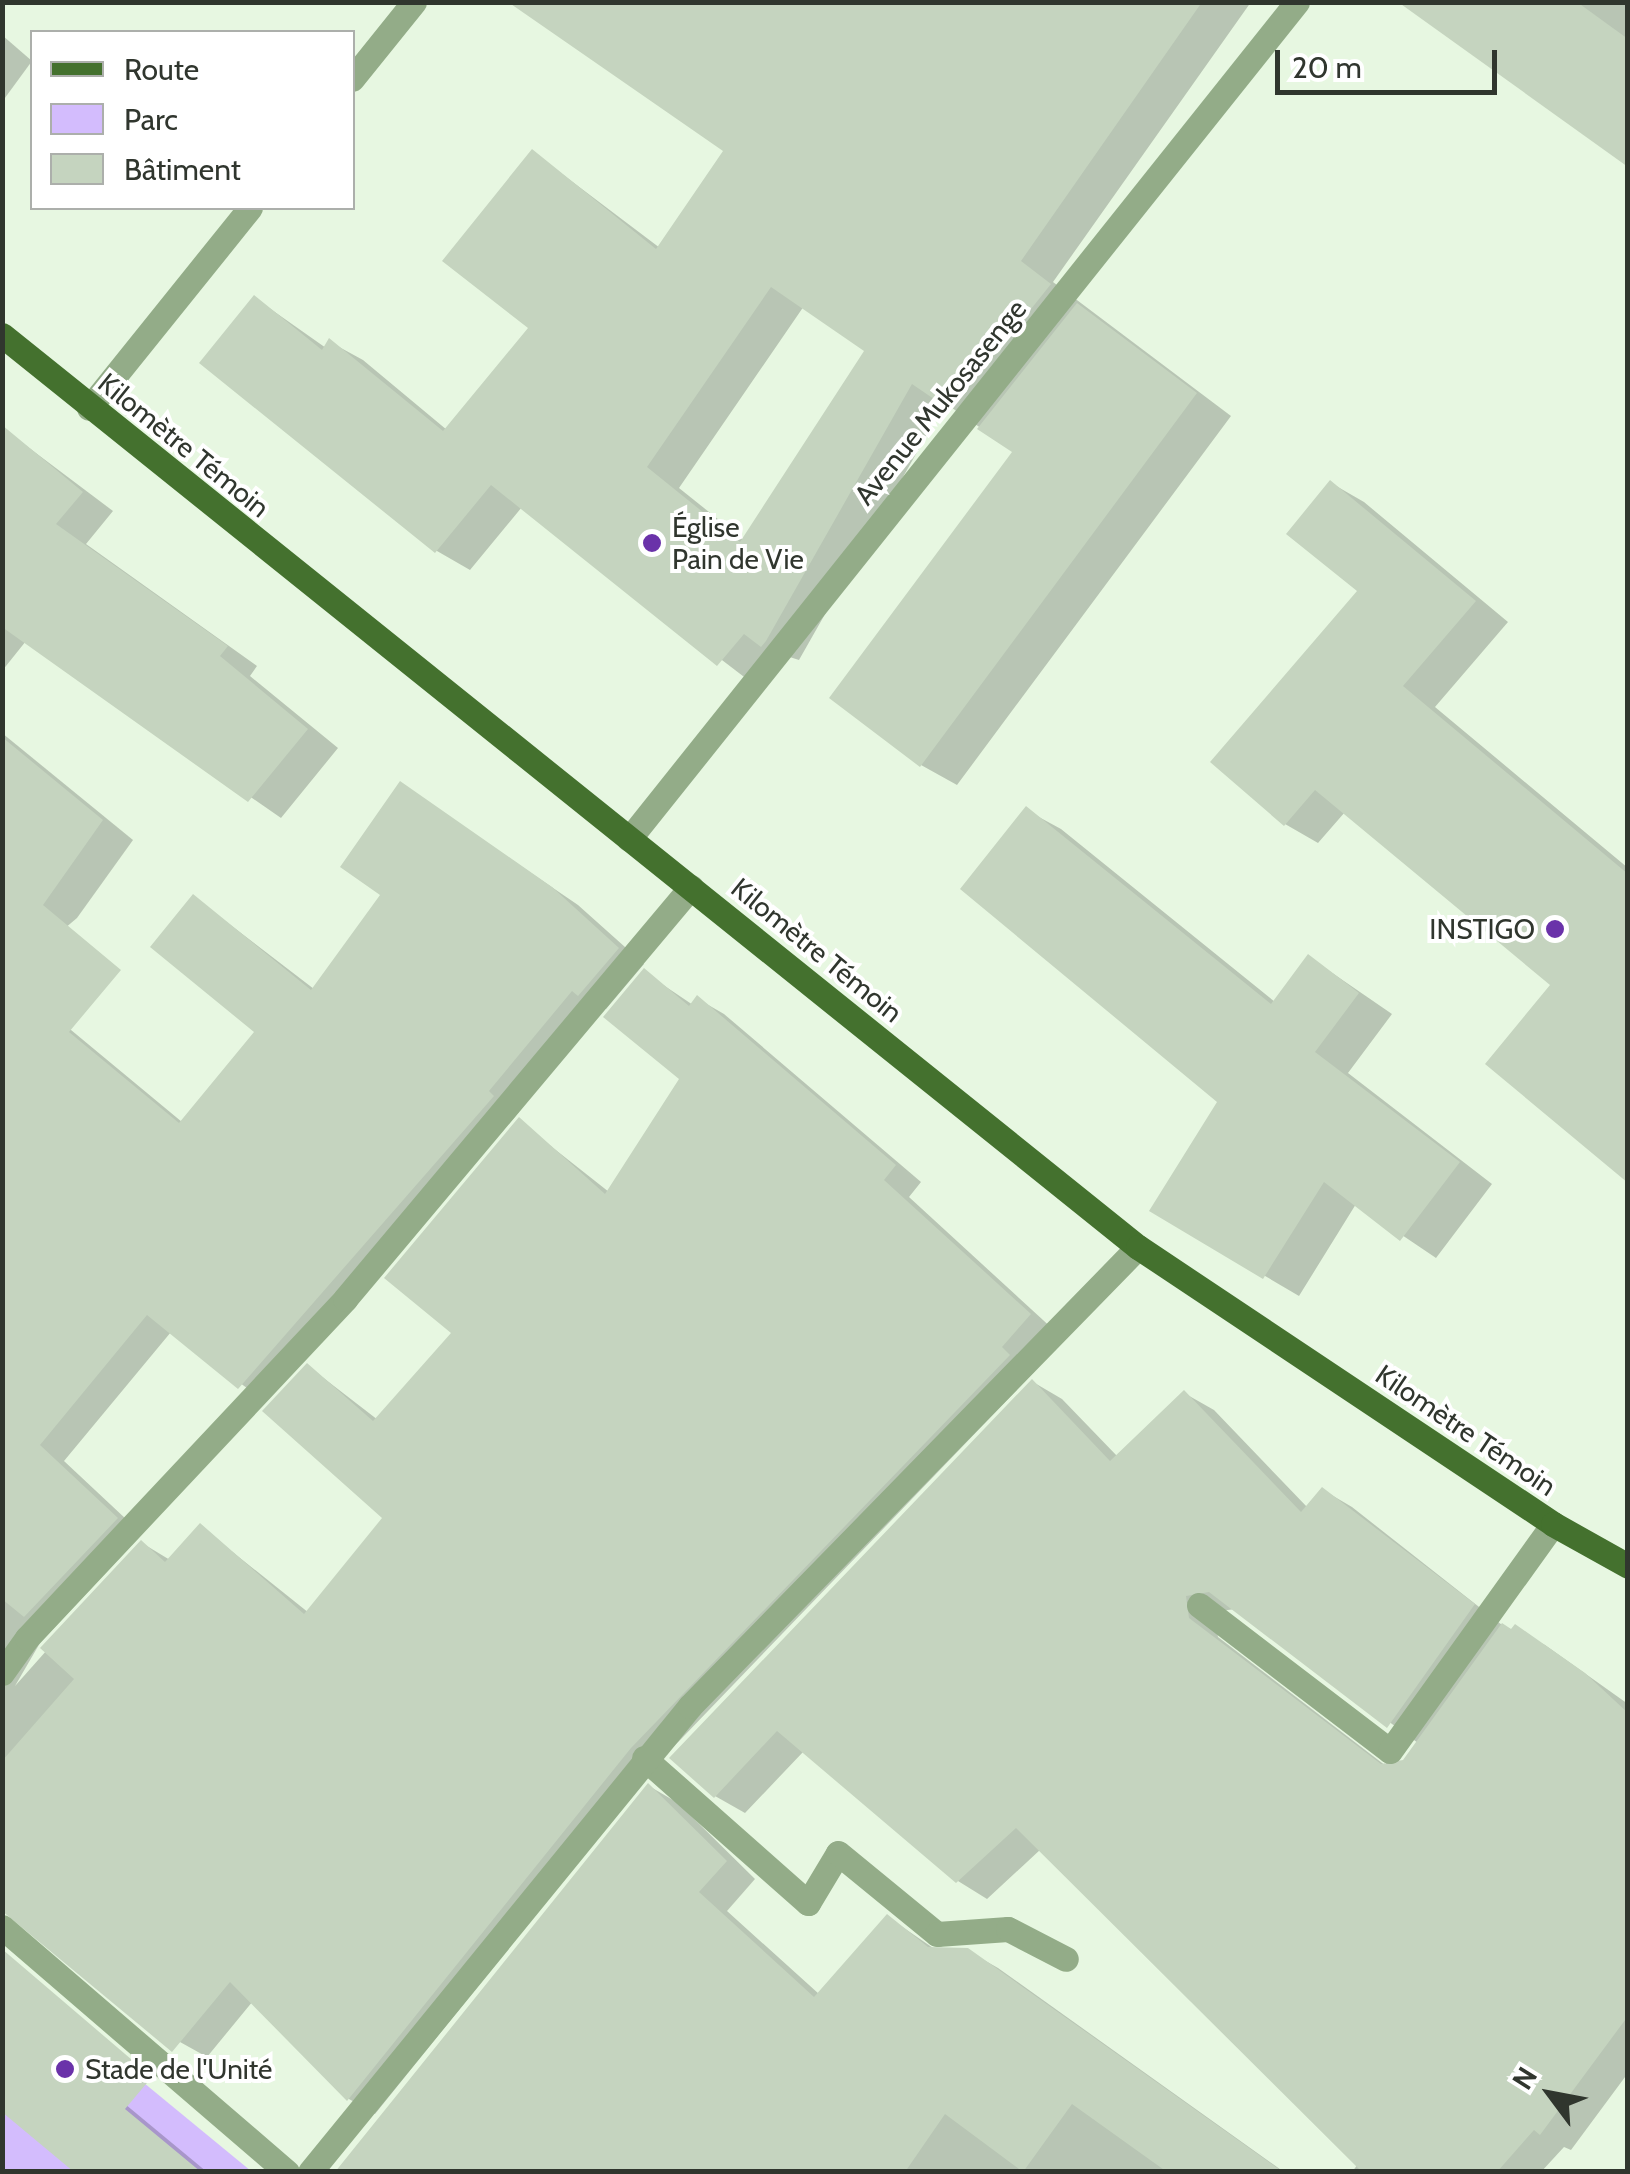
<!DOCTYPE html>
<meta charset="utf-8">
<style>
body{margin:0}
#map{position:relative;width:1630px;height:2174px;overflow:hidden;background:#e7f7e1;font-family:Cabin,sans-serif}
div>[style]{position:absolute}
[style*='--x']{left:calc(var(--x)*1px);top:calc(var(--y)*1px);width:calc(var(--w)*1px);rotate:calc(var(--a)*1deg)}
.green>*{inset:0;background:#d3bcfd}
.shadow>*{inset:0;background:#0003}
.building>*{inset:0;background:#c5d4bf}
.minor>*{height:25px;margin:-12.5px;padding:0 12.5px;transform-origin:12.5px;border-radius:12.5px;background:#93ac88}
.major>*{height:25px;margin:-12.5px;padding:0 12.5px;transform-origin:12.5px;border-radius:12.5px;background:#44712e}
.dots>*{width:28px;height:28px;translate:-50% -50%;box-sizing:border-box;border:5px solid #fff;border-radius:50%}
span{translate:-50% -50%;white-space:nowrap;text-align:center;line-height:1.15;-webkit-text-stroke:8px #fff;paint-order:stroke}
.street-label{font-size:28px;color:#30362e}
.poi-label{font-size:28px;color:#30362e}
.left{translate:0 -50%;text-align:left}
.right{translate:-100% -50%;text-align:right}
.frame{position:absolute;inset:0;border:5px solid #30362e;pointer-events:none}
.legend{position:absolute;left:30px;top:30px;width:325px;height:180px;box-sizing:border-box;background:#fff;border:2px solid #acafab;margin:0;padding:12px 18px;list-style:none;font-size:30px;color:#30362e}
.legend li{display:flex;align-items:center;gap:20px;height:50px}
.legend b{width:50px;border:2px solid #acafab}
.north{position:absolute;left:1500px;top:2044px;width:100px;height:100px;-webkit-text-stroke:8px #fff;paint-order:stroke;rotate:302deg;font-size:28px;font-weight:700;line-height:40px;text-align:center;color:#30362e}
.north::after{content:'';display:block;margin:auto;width:35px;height:45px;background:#30362e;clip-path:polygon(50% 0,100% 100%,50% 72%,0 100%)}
.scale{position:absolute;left:1275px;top:50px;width:222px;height:45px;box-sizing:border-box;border:5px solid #30362e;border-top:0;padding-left:12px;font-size:30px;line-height:35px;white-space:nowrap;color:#30362e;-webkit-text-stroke:8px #fff;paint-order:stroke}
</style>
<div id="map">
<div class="green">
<i style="clip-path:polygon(3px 1967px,251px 2171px,3px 2171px)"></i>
</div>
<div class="shadow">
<i style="clip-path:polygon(evenodd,576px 2px,1251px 2px,1053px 282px,1231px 416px,957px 785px,921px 765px,1015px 452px,945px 403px,799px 660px,777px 653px,752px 683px,522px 507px,470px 570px,437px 551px,202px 362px,255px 298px,326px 348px,330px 342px,363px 360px,447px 430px,531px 328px,533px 152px,660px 248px,726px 150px,576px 2px,804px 306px,867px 350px,744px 540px,679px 488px,804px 306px)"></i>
<i style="clip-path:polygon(1403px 2px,1628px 2px,1628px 164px)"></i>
<i style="clip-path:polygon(2px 35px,32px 61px,2px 102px)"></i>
<i style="clip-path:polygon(4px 429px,113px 511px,86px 544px,257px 666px,250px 676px,338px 748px,281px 818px,26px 641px,2px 671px)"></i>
<i style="clip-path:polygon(1331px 483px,1364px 502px,1508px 622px,1435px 707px,1628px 868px,1628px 1180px,1553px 985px,1345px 812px,1318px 843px,1285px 824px,1361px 591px)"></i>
<i style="clip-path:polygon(2px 733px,133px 840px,77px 918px,2px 981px)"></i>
<i style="clip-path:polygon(401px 784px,578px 905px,644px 964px,606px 1009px,599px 1005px,514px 1108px,519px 1112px,266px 1402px,171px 1332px,64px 1461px,142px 1534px,40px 1643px,15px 1686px,142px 1543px,170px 1560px,200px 1526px,309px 1613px,385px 1517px,308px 1366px,378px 1420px,455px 1333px,519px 1121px,609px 1192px,682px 1079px,644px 972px,693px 1005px,698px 999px,724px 1014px,921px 1182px,909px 1197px,1055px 1331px,1027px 1363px,1035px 1371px,658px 1763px,375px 2114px,349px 2099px,253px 2001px,207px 2057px,180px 2042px,2px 1874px,2px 1051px,59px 1020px,182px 1122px,257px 1032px,194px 897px,314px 989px,383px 895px)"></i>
<i style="clip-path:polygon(1026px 810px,1061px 829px,1275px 1002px,1309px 957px,1392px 1014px,1348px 1073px,1492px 1184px,1436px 1258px,1356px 1204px,1299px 1296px,1153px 1210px,1221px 1101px)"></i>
<i style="clip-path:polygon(evenodd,1033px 1382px,1062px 1399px,1118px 1457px,1184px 1393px,1214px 1410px,1308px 1508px,1323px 1490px,1352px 1507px,1502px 1625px,1545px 1645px,1628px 1704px,1628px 2073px,1571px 2150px,1564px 2147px,1541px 2172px,1352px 2172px,1358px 2164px,1041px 1849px,987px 1899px,958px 1881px,804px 1751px,745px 1813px,715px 1796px,1033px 1382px,1235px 1609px,1418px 1743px,1404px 1764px,1386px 1766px,1218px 1637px,1214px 1612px,1235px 1609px)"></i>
<i style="clip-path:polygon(649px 1786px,678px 1803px,755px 1879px,727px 1911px,819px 1994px,888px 1917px,936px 1950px,968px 1951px,998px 1968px,1284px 2172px,338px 2172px)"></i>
<i style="clip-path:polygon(2px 2002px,207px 2172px,78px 2172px)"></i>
</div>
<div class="building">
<i style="clip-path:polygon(evenodd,508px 2px,1202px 2px,1021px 261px,1051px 284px,950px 410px,912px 384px,766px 641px,761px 647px,744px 634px,717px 666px,491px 485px,435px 553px,199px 363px,254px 295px,322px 350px,329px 338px,443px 431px,528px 328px,442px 261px,532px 149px,656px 249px,723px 151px,508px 2px,771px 287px,864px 351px,740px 542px,647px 467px,771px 287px)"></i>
<i style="clip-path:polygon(1398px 2px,1577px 2px,1628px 39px,1628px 167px)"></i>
<i style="clip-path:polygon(1077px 303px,1197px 393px,920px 767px,829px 698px,1012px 452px,977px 429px)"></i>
<i style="clip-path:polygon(2px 425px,83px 492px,56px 524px,228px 646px,220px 656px,308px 729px,248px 802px,2px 627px)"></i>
<i style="clip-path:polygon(1330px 480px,1476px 601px,1403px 686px,1628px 874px,1628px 1183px,1485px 1064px,1550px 985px,1315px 790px,1284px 826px,1210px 762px,1357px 591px,1286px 534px)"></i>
<i style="clip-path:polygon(2px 737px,103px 820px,43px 905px,121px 970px,69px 1032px,179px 1123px,254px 1032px,150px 947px,193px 894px,311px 990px,380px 895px,340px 867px,400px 781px,552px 887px,619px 948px,578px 996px,572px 991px,489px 1091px,494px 1096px,238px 1389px,147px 1315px,40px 1445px,118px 1518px,24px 1617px,2px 1599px)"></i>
<i style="clip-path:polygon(1026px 806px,1271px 1004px,1308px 954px,1359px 993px,1315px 1052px,1460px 1162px,1400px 1241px,1324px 1182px,1263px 1279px,1149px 1211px,1217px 1102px,960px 889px)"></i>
<i style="clip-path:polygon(644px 968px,689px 1006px,697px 995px,896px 1165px,884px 1180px,1031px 1314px,1002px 1347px,1010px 1355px,631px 1748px,347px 2101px,230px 1982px,172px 2052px,2px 1911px,2px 1761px,74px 1679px,40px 1648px,141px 1540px,165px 1562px,200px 1523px,304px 1614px,382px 1518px,262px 1411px,307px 1363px,373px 1421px,451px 1333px,384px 1278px,519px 1117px,605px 1194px,679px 1079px,603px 1017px)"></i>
<i style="clip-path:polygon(1032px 1379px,1110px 1461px,1184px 1390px,1301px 1512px,1322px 1487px,1475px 1604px,1387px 1728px,1209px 1592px,1186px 1596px,1189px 1618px,1381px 1764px,1403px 1760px,1502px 1623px,1511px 1629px,1515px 1624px,1585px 1673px,1628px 1713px,1628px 2016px,1540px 2135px,1534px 2130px,1497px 2172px,1362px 2172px,1016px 1828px,956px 1883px,777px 1731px,714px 1798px,669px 1758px)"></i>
<i style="clip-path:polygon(648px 1783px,727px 1861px,699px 1892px,814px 1997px,887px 1914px,928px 1947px,968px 1948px,1283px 2172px,1167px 2172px,1072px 2104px,1023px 2172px,945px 2114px,905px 2172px,335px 2172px)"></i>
<i style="clip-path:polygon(2px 1949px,152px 2077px,125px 2109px,201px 2172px,74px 2172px,2px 2112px)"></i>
</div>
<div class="minor">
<i style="--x:352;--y:79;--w:99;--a:-51.2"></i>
<i style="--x:89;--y:408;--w:257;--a:-51.2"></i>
<i style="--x:629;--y:839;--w:1071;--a:-51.41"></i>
<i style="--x:1199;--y:1605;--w:240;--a:37.4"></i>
<i style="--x:1390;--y:1751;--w:279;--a:-54.3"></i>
<i style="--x:2;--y:1673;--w:43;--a:-54.5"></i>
<i style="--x:27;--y:1638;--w:465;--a:-46.8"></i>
<i style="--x:345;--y:1299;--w:538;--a:-49.98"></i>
<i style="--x:644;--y:1758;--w:219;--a:41.5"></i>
<i style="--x:808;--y:1903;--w:58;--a:-59"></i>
<i style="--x:838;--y:1853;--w:128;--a:39.3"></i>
<i style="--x:937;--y:1934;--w:71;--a:-4"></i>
<i style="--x:1008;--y:1929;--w:65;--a:27.3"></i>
<i style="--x:2;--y:1927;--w:376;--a:40.7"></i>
<i style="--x:310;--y:2172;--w:601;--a:-50.8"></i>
<i style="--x:690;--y:1706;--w:641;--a:-45.69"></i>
</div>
<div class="major">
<i style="--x:2;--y:335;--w:1457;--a:38.76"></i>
<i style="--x:1138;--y:1247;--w:499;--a:33.7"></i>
<i style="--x:1553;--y:1524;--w:86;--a:29.2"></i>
</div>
<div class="dots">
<i style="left:652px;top:543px;background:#6a32a9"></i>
<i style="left:1555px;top:929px;background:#6a32a9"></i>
<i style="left:65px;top:2069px;background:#6a32a9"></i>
</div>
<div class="street-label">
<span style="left:940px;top:402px;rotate:-51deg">Avenue Mukosasenge</span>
<span style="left:184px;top:445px;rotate:39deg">Kilomètre Témoin</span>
<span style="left:817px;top:950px;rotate:39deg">Kilomètre Témoin</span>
<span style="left:1466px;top:1430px;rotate:34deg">Kilomètre Témoin</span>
</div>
<div class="poi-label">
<span class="left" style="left:672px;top:543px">Église<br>Pain de Vie</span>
<span class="right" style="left:1535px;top:929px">INSTIGO</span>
<span class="left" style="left:85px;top:2069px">Stade de l'Unité</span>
</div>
<div class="frame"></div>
<ul class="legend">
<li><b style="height:12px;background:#44712e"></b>Route</li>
<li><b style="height:28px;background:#d3bcfd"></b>Parc</li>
<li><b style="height:28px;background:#c5d4bf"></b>Bâtiment</li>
</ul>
<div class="north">N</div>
<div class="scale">20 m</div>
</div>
